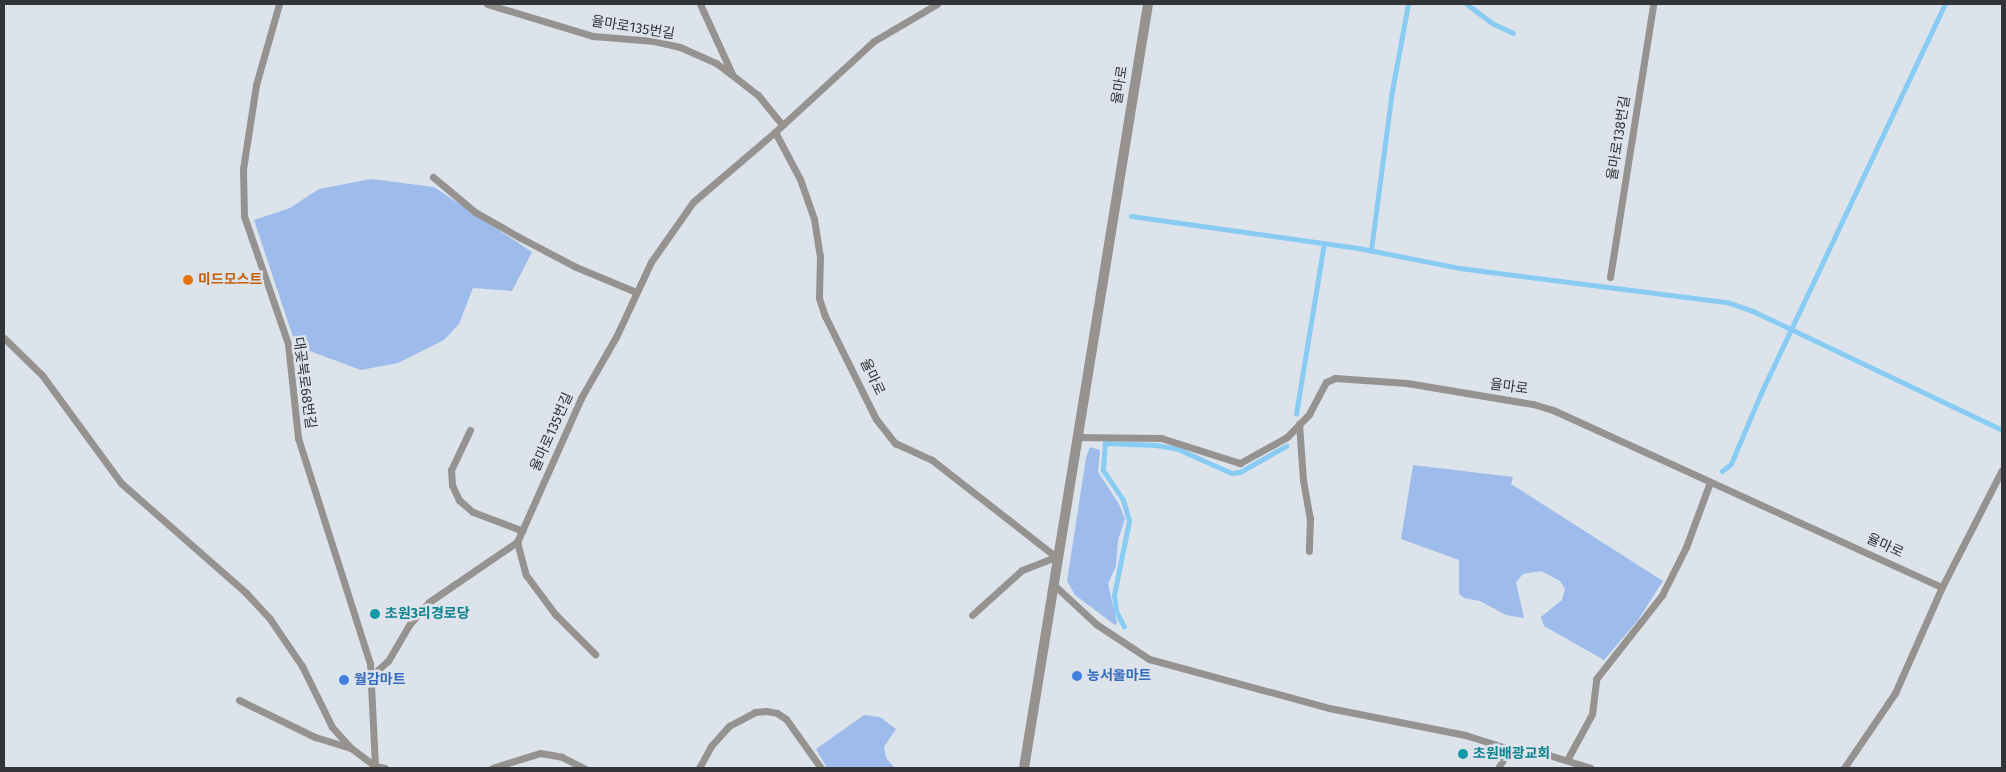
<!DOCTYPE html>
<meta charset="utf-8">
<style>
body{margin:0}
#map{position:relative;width:2006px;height:772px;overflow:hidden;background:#dde3eb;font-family:"Fira Sans","Noto Sans KR",sans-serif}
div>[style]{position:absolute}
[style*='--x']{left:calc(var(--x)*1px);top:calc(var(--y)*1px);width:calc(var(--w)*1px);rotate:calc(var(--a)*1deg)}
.green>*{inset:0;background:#9dbceb}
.stream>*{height:4.5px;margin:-2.25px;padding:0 2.25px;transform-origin:2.25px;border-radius:2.25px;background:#88cbf3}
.service>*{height:7px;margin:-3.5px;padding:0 3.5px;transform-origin:3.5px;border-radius:3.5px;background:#95928f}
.tertiary>*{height:10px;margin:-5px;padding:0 5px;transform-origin:5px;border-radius:5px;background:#95928f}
.dots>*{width:14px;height:14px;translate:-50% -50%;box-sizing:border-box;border:2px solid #dde3eb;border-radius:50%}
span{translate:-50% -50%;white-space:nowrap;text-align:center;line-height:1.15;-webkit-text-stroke:5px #dde3eb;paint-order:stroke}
.street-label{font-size:14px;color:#323438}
.food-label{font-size:14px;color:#c56008;font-weight:700}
.left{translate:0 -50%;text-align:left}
.culture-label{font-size:14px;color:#0d838f;font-weight:700}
.shop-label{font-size:14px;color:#366cbe;font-weight:700}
.frame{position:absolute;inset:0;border:5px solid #323438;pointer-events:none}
</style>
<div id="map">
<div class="green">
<i style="clip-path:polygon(371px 179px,434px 187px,532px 252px,512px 291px,473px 288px,459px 324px,444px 340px,398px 363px,361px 370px,299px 347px,294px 340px,254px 220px,290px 208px,319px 189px)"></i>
<i style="clip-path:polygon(1090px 447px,1100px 450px,1098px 472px,1119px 504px,1125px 519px,1118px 540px,1116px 566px,1108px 584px,1117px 623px,1115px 625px,1075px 595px,1067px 581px,1086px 458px)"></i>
<i style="clip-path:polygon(1413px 465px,1513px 477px,1511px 484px,1663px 581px,1638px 620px,1604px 660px,1544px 626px,1541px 617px,1562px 600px,1565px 589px,1560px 581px,1541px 571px,1523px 574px,1516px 582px,1524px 618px,1506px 615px,1480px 601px,1464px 598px,1459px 594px,1459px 560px,1401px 539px)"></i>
<i style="clip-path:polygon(864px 715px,880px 717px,896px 729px,884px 747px,886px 758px,895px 768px,827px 768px,816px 749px)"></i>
</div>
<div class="stream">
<i style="--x:1467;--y:4;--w:31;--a:37"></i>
<i style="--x:1492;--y:23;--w:23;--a:25"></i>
<i style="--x:1131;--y:216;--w:229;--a:8"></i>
<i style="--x:1358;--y:248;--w:104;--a:11.1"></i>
<i style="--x:1460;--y:268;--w:269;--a:7.3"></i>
<i style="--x:1727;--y:302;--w:28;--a:19"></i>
<i style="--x:1753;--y:311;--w:276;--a:25.5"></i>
<i style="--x:1371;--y:250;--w:160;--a:-82.5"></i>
<i style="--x:1392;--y:91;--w:88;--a:-79.6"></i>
<i style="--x:1296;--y:414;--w:173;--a:-80.7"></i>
<i style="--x:1722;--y:471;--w:11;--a:-38"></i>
<i style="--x:1731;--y:464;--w:77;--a:-67.1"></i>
<i style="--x:1761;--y:393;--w:430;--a:-64.7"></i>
<i style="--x:1124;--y:627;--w:18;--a:-117"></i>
<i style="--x:1116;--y:611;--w:16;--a:-97"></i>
<i style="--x:1114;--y:595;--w:76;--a:-78.5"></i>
<i style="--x:1129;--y:521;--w:22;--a:-106"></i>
<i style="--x:1123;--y:500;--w:36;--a:-124"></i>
<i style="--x:1103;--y:470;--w:27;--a:-86"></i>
<i style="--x:1105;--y:443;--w:51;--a:2.2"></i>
<i style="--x:1156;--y:445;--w:22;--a:10"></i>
<i style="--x:1178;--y:449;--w:59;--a:24"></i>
<i style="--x:1232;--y:473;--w:8;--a:-7"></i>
<i style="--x:1240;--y:472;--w:53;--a:-29.5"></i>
</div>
<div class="service">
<i style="--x:279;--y:4;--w:84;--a:105.9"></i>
<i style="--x:256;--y:85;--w:85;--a:98.8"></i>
<i style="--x:243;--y:169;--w:47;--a:88.8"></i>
<i style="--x:244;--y:216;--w:135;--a:71"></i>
<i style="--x:288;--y:344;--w:95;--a:83.9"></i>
<i style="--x:298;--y:438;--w:237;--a:72.3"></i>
<i style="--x:370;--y:664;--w:104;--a:87.2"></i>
<i style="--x:487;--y:4;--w:111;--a:16.8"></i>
<i style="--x:593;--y:36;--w:61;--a:4.7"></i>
<i style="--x:654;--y:41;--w:27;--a:13"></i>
<i style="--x:680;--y:47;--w:39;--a:24"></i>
<i style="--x:716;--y:63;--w:20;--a:37"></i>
<i style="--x:732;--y:75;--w:33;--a:38"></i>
<i style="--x:758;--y:95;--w:38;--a:51"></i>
<i style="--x:700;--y:4;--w:77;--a:65.4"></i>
<i style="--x:775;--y:132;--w:53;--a:62"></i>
<i style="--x:800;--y:179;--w:42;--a:70.7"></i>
<i style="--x:814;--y:219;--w:37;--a:81"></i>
<i style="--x:820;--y:256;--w:42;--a:91.4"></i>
<i style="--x:819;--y:298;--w:19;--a:72"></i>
<i style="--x:825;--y:316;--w:115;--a:63.7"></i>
<i style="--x:876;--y:419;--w:31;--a:52"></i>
<i style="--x:895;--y:443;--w:41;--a:24.7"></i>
<i style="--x:932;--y:460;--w:157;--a:38"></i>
<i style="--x:433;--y:177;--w:55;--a:39.8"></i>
<i style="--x:475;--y:212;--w:51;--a:29.6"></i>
<i style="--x:519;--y:237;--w:64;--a:27.8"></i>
<i style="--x:576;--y:267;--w:65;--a:22.6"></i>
<i style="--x:1610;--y:277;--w:276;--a:-81"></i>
<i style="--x:4;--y:338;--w:53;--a:44.2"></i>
<i style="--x:42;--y:375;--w:134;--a:53.8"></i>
<i style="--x:121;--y:483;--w:167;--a:41.3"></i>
<i style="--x:246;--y:593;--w:35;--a:47"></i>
<i style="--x:270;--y:619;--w:57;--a:55.8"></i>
<i style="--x:302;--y:666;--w:68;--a:63.8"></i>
<i style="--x:332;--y:727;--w:28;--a:48"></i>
<i style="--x:351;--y:748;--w:30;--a:37"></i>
<i style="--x:375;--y:766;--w:10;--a:11"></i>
<i style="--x:1299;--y:424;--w:56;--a:85.9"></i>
<i style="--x:1303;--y:480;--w:39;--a:80"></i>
<i style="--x:1310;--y:518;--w:33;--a:92"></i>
<i style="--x:470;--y:430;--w:44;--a:115.4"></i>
<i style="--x:451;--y:470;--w:15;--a:86"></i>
<i style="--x:452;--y:485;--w:17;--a:65"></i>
<i style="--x:459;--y:500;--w:18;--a:41"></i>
<i style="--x:473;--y:512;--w:53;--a:20.8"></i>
<i style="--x:1076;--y:437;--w:85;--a:0.7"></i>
<i style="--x:1161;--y:438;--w:83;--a:17.6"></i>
<i style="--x:1240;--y:463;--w:54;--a:-29"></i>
<i style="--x:1287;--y:437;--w:32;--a:-46"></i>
<i style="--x:1309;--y:414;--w:36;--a:-62"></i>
<i style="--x:1326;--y:382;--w:10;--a:-24"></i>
<i style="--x:1335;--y:378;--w:72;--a:4"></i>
<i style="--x:1407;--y:383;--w:128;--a:9.5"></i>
<i style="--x:1533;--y:404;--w:21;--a:17"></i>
<i style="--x:1553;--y:410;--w:427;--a:24.5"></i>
<i style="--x:517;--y:542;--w:34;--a:75"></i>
<i style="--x:526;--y:575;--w:49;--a:53.4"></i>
<i style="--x:555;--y:614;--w:57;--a:45"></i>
<i style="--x:1053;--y:584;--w:59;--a:42.9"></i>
<i style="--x:1096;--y:624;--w:64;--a:33.4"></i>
<i style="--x:1149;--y:659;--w:187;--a:15.2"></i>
<i style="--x:1329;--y:708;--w:139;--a:11.2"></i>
<i style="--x:1465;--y:735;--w:47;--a:17.3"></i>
<i style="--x:972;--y:615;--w:67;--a:-42"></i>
<i style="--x:1022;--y:570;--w:36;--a:-21"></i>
<i style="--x:370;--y:677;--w:24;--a:-42"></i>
<i style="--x:388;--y:661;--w:42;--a:-59.7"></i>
<i style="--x:409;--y:625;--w:30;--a:-49"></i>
<i style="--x:429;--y:602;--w:107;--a:-34.3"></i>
<i style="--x:517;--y:542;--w:158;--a:-66"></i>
<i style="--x:581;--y:398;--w:70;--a:-60.2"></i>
<i style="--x:616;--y:337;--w:83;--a:-65"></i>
<i style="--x:651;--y:262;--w:73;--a:-55"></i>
<i style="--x:693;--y:202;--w:108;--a:-40.5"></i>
<i style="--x:775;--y:132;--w:134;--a:-42.6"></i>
<i style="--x:874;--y:41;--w:73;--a:-30.4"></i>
<i style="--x:239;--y:700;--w:85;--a:26"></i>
<i style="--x:315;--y:737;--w:37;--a:17"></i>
<i style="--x:1567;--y:760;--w:52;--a:-61.5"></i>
<i style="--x:1592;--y:714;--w:35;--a:-83"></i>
<i style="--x:1596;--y:679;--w:107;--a:-51.8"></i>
<i style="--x:1662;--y:595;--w:54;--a:-63.4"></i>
<i style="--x:1686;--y:547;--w:69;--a:-69.7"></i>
<i style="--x:492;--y:768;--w:50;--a:-17.4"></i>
<i style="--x:540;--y:753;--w:22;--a:10"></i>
<i style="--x:562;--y:757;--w:25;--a:27"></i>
<i style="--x:699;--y:768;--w:25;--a:-61"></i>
<i style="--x:711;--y:746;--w:27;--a:-48"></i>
<i style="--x:729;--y:726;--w:30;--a:-28"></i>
<i style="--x:755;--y:712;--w:11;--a:-5"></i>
<i style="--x:766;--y:711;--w:11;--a:10"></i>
<i style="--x:777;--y:713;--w:11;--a:34"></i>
<i style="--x:786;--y:719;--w:60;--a:54.5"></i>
<i style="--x:1498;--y:768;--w:22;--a:-58"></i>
<i style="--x:1510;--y:749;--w:29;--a:6"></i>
<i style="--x:1539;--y:752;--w:54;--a:17.1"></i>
<i style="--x:1844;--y:768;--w:91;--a:-55.8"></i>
<i style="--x:1895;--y:693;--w:116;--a:-66.1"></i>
<i style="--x:1942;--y:587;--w:131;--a:-62.9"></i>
</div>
<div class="tertiary">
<i style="--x:1024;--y:768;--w:774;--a:-80.78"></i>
</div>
<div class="dots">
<i style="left:188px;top:280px;background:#e8710a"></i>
<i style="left:375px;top:614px;background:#0f9aa8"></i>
<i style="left:1077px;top:676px;background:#3f7fe0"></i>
<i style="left:344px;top:680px;background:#3f7fe0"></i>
<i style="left:1463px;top:754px;background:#0f9aa8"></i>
</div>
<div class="street-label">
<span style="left:633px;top:28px;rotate:9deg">율마로135번길</span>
<span style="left:1120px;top:85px;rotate:-81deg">율마로</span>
<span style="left:1619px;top:138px;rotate:-81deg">율마로138번길</span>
<span style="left:872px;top:377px;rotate:65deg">율마로</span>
<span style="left:304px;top:383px;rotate:82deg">대곶북로68번길</span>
<span style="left:1509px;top:387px;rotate:8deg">율마로</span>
<span style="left:552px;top:432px;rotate:-66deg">율마로135번길</span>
<span style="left:1885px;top:546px;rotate:24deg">율마로</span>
</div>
<div class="food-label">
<span class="left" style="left:198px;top:280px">미드모스트</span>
</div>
<div class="culture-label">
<span class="left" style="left:385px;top:614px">초원3리경로당</span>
<span class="left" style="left:1473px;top:754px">초원배광교회</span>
</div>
<div class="shop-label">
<span class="left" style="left:1087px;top:676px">농서울마트</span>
<span class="left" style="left:354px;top:680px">월감마트</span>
</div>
<div class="frame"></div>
</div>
